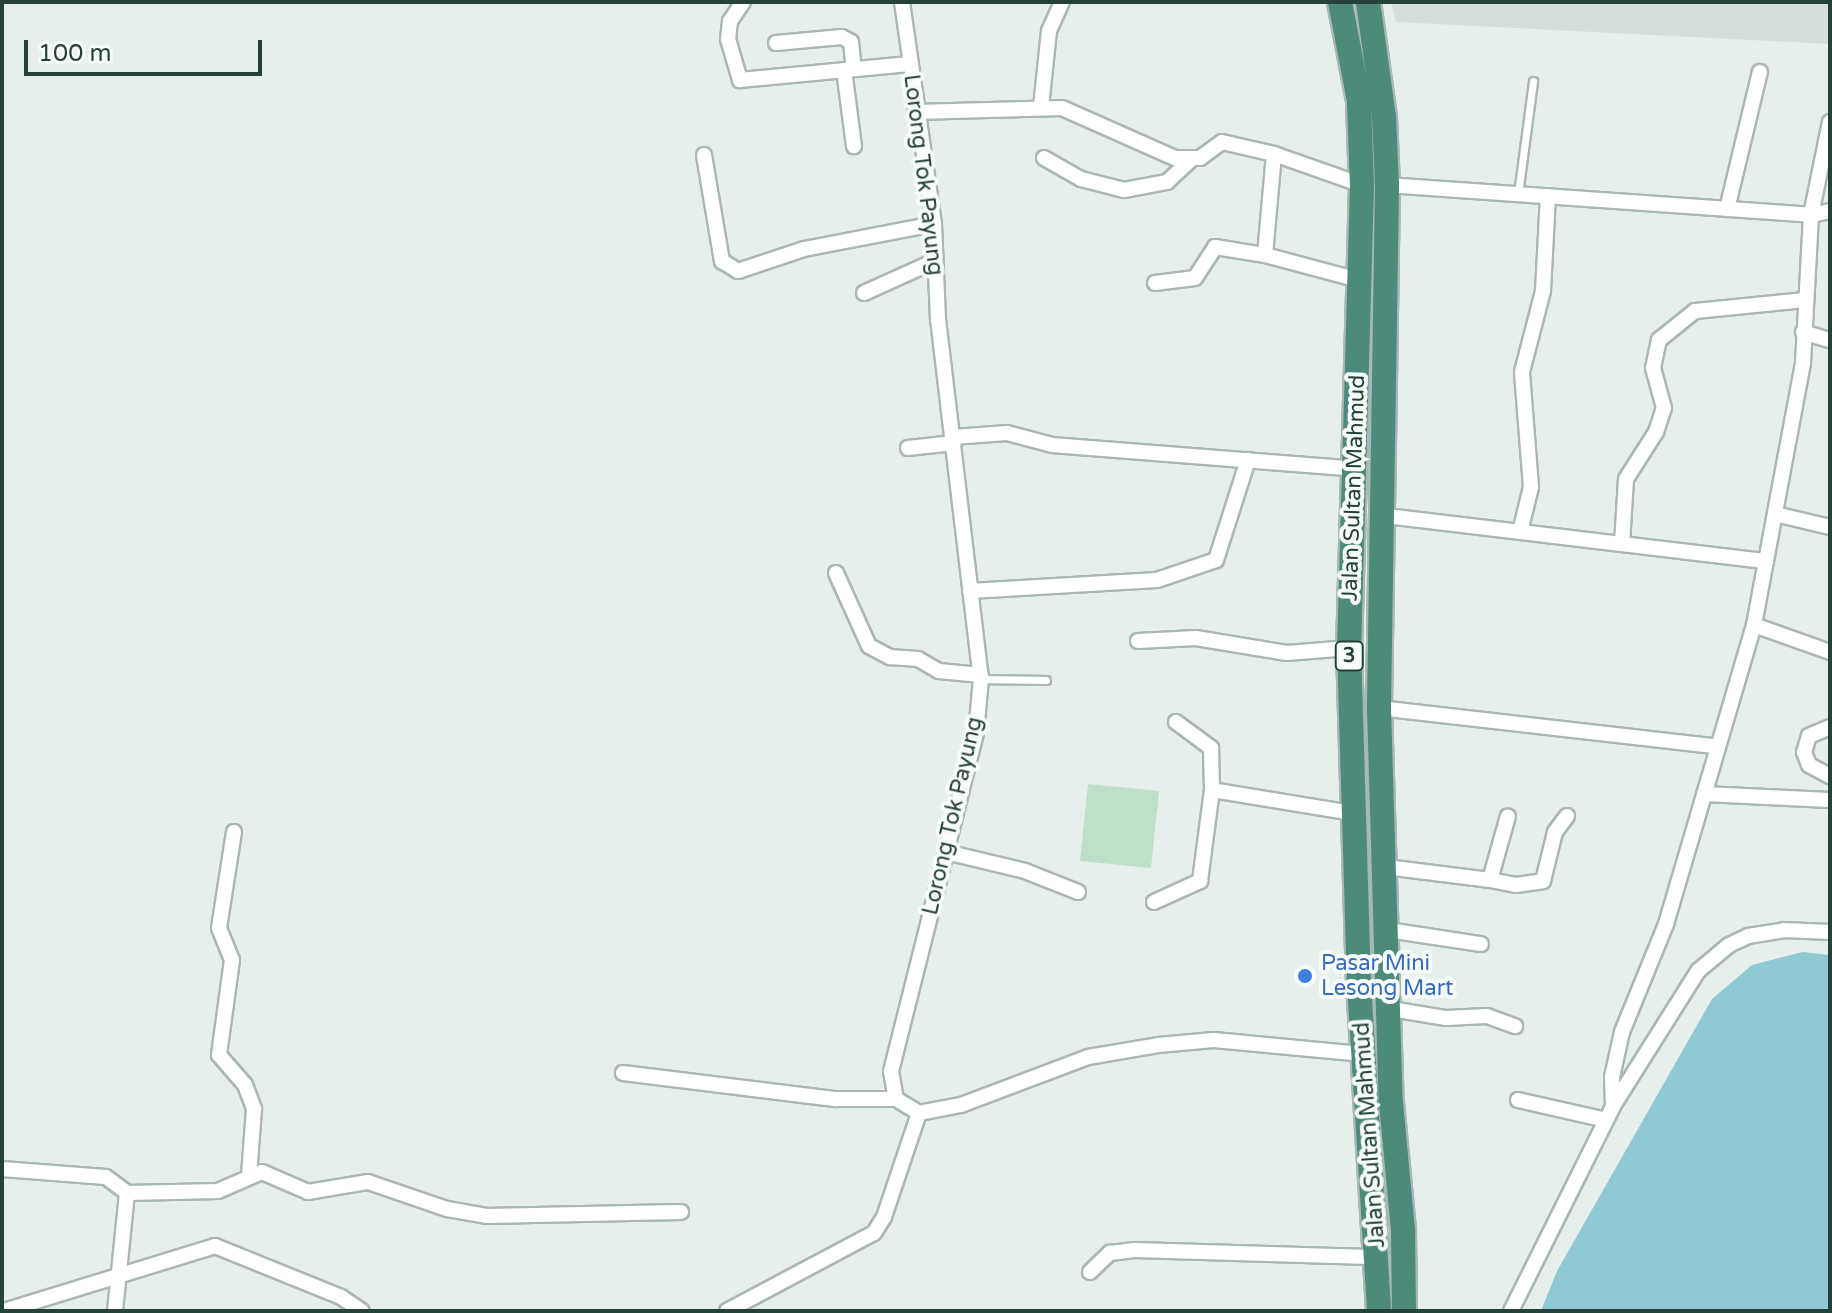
<!DOCTYPE html>
<style>
body{margin:0}
#map{position:relative;width:1832px;height:1313px;overflow:hidden;background:#e6efeb;font-family:"Varela Round",sans-serif}
div>[style]{position:absolute}
[style*='--x']{left:calc(var(--x)*1px);top:calc(var(--y)*1px);width:calc(var(--w)*1px);rotate:calc(var(--a)*1deg)}
.built>*{inset:0;background:#d4dfda}
.green>*{inset:0;background:#bfe0c8}
.water>*{inset:0;background:#8ec9d4}
.roads{filter:drop-shadow(2px 0 #a8b8b2) drop-shadow(-2px 0 #a8b8b2) drop-shadow(0 2px #a8b8b2) drop-shadow(0 -2px #a8b8b2)}
.service>*{height:7px;margin:-3.5px;padding:0 3.5px;transform-origin:3.5px;border-radius:3.5px;background:#fff}
.minor>*{height:14px;margin:-7px;padding:0 7px;transform-origin:7px;border-radius:7px;background:#fff}
.trunk>*{height:24px;margin:-12px;padding:0 12px;transform-origin:12px;border-radius:12px;background:#4c8a7c}
.dots>*{width:22px;height:22px;translate:-50% -50%;box-sizing:border-box;border:4px solid #f7fbf9;border-radius:50%}
span{translate:-50% -50%;white-space:nowrap;text-align:center;line-height:1.15;-webkit-text-stroke:8px #f7fbf9;paint-order:stroke}
.shield-label span{padding:2px 6px;background:#f7fbf9;border:2px solid;border-radius:6px;-webkit-text-stroke-width:0}
.shield-label{font-size:20px;color:#24423a;font-weight:700}
.street-label{font-size:22px;color:#24423a}
.shop-label{font-size:22px;color:#366cbe}
.left{translate:0 -50%;text-align:left}
.frame{position:absolute;inset:0;border:4px solid #24423a;pointer-events:none}
.scale{position:absolute;left:24px;top:40px;width:238px;height:36px;box-sizing:border-box;border:4px solid #24423a;border-top:0;padding-left:10px;font-size:24px;line-height:28px;white-space:nowrap;color:#24423a;-webkit-text-stroke:6px #f7fbf9;paint-order:stroke}
</style>
<div id="map">
<div class="built">
<i style="clip-path:polygon(1391px 2px,1830px 2px,1830px 44px,1396px 22px)"></i>
</div>
<div class="green">
<i style="clip-path:polygon(1088px 784px,1159px 791px,1151px 868px,1080px 861px)"></i>
</div>
<div class="water">
<i style="clip-path:polygon(1803px 952px,1830px 955px,1830px 1311px,1541px 1311px,1557px 1271px,1712px 999px,1752px 965px)"></i>
</div>
<div class="roads">
<div class="service">
<i style="--x:1518;--y:194;--w:114;--a:-82.4"></i>
<i style="--x:981;--y:679;--w:65;--a:0.9"></i>
</div>
<div class="minor">
<i style="--x:743;--y:2;--w:23;--a:124"></i>
<i style="--x:730;--y:21;--w:18;--a:96"></i>
<i style="--x:728;--y:39;--w:43;--a:73.7"></i>
<i style="--x:740;--y:80;--w:170;--a:-5.4"></i>
<i style="--x:902;--y:2;--w:224;--a:81.8"></i>
<i style="--x:934;--y:224;--w:95;--a:87.6"></i>
<i style="--x:938;--y:319;--w:363;--a:83.2"></i>
<i style="--x:981;--y:679;--w:54;--a:95.3"></i>
<i style="--x:976;--y:733;--w:349;--a:104.1"></i>
<i style="--x:891;--y:1071;--w:28;--a:80"></i>
<i style="--x:896;--y:1099;--w:27;--a:31"></i>
<i style="--x:919;--y:1113;--w:43;--a:-10.8"></i>
<i style="--x:961;--y:1105;--w:136;--a:-20.7"></i>
<i style="--x:1088;--y:1057;--w:71;--a:-9.7"></i>
<i style="--x:1158;--y:1045;--w:56;--a:-5.1"></i>
<i style="--x:1214;--y:1040;--w:150;--a:5.4"></i>
<i style="--x:776;--y:43;--w:66;--a:-5.2"></i>
<i style="--x:842;--y:37;--w:10;--a:29"></i>
<i style="--x:851;--y:42;--w:27;--a:84"></i>
<i style="--x:844;--y:70;--w:77;--a:82.5"></i>
<i style="--x:1041;--y:107;--w:76;--a:-84"></i>
<i style="--x:1049;--y:31;--w:32;--a:-66"></i>
<i style="--x:915;--y:112;--w:147;--a:-1.6"></i>
<i style="--x:1062;--y:108;--w:124;--a:23.9"></i>
<i style="--x:1175;--y:158;--w:25;--a:0"></i>
<i style="--x:1200;--y:158;--w:27;--a:-36"></i>
<i style="--x:1222;--y:142;--w:53;--a:13"></i>
<i style="--x:1274;--y:154;--w:101;--a:95.1"></i>
<i style="--x:1265;--y:255;--w:97;--a:14.9"></i>
<i style="--x:1274;--y:154;--w:93;--a:19.4"></i>
<i style="--x:704;--y:155;--w:108;--a:80.4"></i>
<i style="--x:722;--y:261;--w:19;--a:32"></i>
<i style="--x:738;--y:271;--w:70;--a:-18.4"></i>
<i style="--x:804;--y:249;--w:132;--a:-10.9"></i>
<i style="--x:1044;--y:158;--w:43;--a:29.6"></i>
<i style="--x:1081;--y:179;--w:44;--a:14.3"></i>
<i style="--x:1124;--y:190;--w:44;--a:-10.5"></i>
<i style="--x:1167;--y:182;--w:33;--a:-43"></i>
<i style="--x:1387;--y:185;--w:425;--a:4"></i>
<i style="--x:1811;--y:215;--w:19;--a:-12"></i>
<i style="--x:1727;--y:209;--w:141;--a:-76.5"></i>
<i style="--x:1155;--y:283;--w:40;--a:-7.1"></i>
<i style="--x:1195;--y:278;--w:37;--a:-57"></i>
<i style="--x:1215;--y:247;--w:51;--a:9.1"></i>
<i style="--x:864;--y:293;--w:78;--a:-24.3"></i>
<i style="--x:1803;--y:332;--w:28;--a:17"></i>
<i style="--x:953;--y:437;--w:54;--a:-4.2"></i>
<i style="--x:1007;--y:433;--w:47;--a:14.9"></i>
<i style="--x:1052;--y:445;--w:304;--a:4.5"></i>
<i style="--x:908;--y:448;--w:46;--a:-6.2"></i>
<i style="--x:1775;--y:514;--w:57;--a:13.3"></i>
<i style="--x:1378;--y:515;--w:391;--a:6.8"></i>
<i style="--x:1520;--y:532;--w:46;--a:-76.3"></i>
<i style="--x:1531;--y:487;--w:115;--a:-94.5"></i>
<i style="--x:1522;--y:372;--w:84;--a:-75.5"></i>
<i style="--x:1543;--y:291;--w:95;--a:-87"></i>
<i style="--x:1622;--y:544;--w:65;--a:-86.5"></i>
<i style="--x:1626;--y:479;--w:56;--a:-57.4"></i>
<i style="--x:1656;--y:432;--w:25;--a:-72"></i>
<i style="--x:1664;--y:408;--w:41;--a:-105.4"></i>
<i style="--x:1653;--y:368;--w:29;--a:-78"></i>
<i style="--x:1659;--y:340;--w:46;--a:-38.9"></i>
<i style="--x:1695;--y:311;--w:111;--a:-5.7"></i>
<i style="--x:836;--y:573;--w:80;--a:65.7"></i>
<i style="--x:869;--y:646;--w:24;--a:28"></i>
<i style="--x:890;--y:657;--w:28;--a:4"></i>
<i style="--x:918;--y:659;--w:24;--a:30"></i>
<i style="--x:939;--y:671;--w:42;--a:5.4"></i>
<i style="--x:970;--y:591;--w:187;--a:-3.4"></i>
<i style="--x:1157;--y:580;--w:62;--a:-18.7"></i>
<i style="--x:1216;--y:560;--w:105;--a:-72.3"></i>
<i style="--x:1754;--y:625;--w:81;--a:19.6"></i>
<i style="--x:1138;--y:641;--w:58;--a:-3"></i>
<i style="--x:1196;--y:638;--w:92;--a:9.4"></i>
<i style="--x:1287;--y:653;--w:62;--a:-4.6"></i>
<i style="--x:1379;--y:708;--w:337;--a:6.5"></i>
<i style="--x:1176;--y:722;--w:44;--a:36.6"></i>
<i style="--x:1211;--y:748;--w:42;--a:88.6"></i>
<i style="--x:1212;--y:790;--w:142;--a:9.3"></i>
<i style="--x:1830;--y:727;--w:23;--a:157"></i>
<i style="--x:1809;--y:736;--w:17;--a:107"></i>
<i style="--x:1804;--y:752;--w:14;--a:69"></i>
<i style="--x:1809;--y:765;--w:24;--a:28"></i>
<i style="--x:1704;--y:794;--w:126;--a:2.7"></i>
<i style="--x:234;--y:832;--w:97;--a:98.9"></i>
<i style="--x:219;--y:928;--w:35;--a:68"></i>
<i style="--x:232;--y:960;--w:96;--a:97.8"></i>
<i style="--x:219;--y:1055;--w:40;--a:49"></i>
<i style="--x:245;--y:1085;--w:26;--a:69"></i>
<i style="--x:254;--y:1109;--w:66;--a:94.3"></i>
<i style="--x:946;--y:852;--w:81;--a:13.5"></i>
<i style="--x:1025;--y:871;--w:57;--a:21.6"></i>
<i style="--x:1386;--y:867;--w:105;--a:7.1"></i>
<i style="--x:1490;--y:880;--w:66;--a:-74.3"></i>
<i style="--x:1490;--y:880;--w:26;--a:11"></i>
<i style="--x:1516;--y:885;--w:27;--a:-8"></i>
<i style="--x:1543;--y:881;--w:50;--a:-76.2"></i>
<i style="--x:1555;--y:832;--w:20;--a:-53"></i>
<i style="--x:1154;--y:902;--w:51;--a:-24.5"></i>
<i style="--x:1200;--y:881;--w:92;--a:-82.5"></i>
<i style="--x:1388;--y:930;--w:94;--a:8.6"></i>
<i style="--x:1391;--y:1009;--w:56;--a:9.3"></i>
<i style="--x:1446;--y:1018;--w:41;--a:-2.8"></i>
<i style="--x:1487;--y:1016;--w:30;--a:20"></i>
<i style="--x:623;--y:1073;--w:215;--a:7"></i>
<i style="--x:836;--y:1099;--w:60;--a:0"></i>
<i style="--x:1518;--y:1100;--w:90;--a:12.8"></i>
<i style="--x:1613;--y:1106;--w:29;--a:-92"></i>
<i style="--x:1612;--y:1077;--w:46;--a:-77.5"></i>
<i style="--x:1622;--y:1032;--w:117;--a:-67.8"></i>
<i style="--x:1666;--y:924;--w:312;--a:-73.6"></i>
<i style="--x:1754;--y:625;--w:267;--a:-79.4"></i>
<i style="--x:1803;--y:363;--w:148;--a:-86.9"></i>
<i style="--x:1811;--y:215;--w:95;--a:-78.5"></i>
<i style="--x:2;--y:1169;--w:104;--a:4.4"></i>
<i style="--x:106;--y:1177;--w:26;--a:37"></i>
<i style="--x:127;--y:1193;--w:119;--a:95.8"></i>
<i style="--x:127;--y:1193;--w:91;--a:-1.3"></i>
<i style="--x:218;--y:1191;--w:48;--a:-23.4"></i>
<i style="--x:262;--y:1172;--w:50;--a:23.5"></i>
<i style="--x:308;--y:1192;--w:61;--a:-9.5"></i>
<i style="--x:368;--y:1182;--w:83;--a:18.9"></i>
<i style="--x:447;--y:1209;--w:40;--a:10"></i>
<i style="--x:486;--y:1216;--w:195;--a:-1.2"></i>
<i style="--x:1090;--y:1272;--w:28;--a:-44"></i>
<i style="--x:1110;--y:1253;--w:25;--a:-7"></i>
<i style="--x:1135;--y:1250;--w:243;--a:1.7"></i>
<i style="--x:4;--y:1311;--w:221;--a:-17.1"></i>
<i style="--x:215;--y:1246;--w:136;--a:22"></i>
<i style="--x:341;--y:1297;--w:25;--a:34"></i>
<i style="--x:727;--y:1311;--w:166;--a:-28"></i>
<i style="--x:874;--y:1233;--w:19;--a:-58"></i>
<i style="--x:884;--y:1217;--w:110;--a:-71.4"></i>
<i style="--x:1511;--y:1311;--w:229;--a:-63.5"></i>
<i style="--x:1613;--y:1106;--w:160;--a:-57.8"></i>
<i style="--x:1698;--y:971;--w:40;--a:-40"></i>
<i style="--x:1729;--y:945;--w:21;--a:-25"></i>
<i style="--x:1748;--y:936;--w:36;--a:-9"></i>
<i style="--x:1784;--y:930;--w:46;--a:2.5"></i>
</div>
<div class="trunk">
<i style="--x:1340;--y:2;--w:101;--a:79.1"></i>
<i style="--x:1359;--y:101;--w:84;--a:88"></i>
<i style="--x:1362;--y:185;--w:463;--a:91.6"></i>
<i style="--x:1349;--y:648;--w:335;--a:88.3"></i>
<i style="--x:1359;--y:983;--w:329;--a:86.5"></i>
<i style="--x:1368;--y:2;--w:116;--a:82.1"></i>
<i style="--x:1384;--y:117;--w:68;--a:87.5"></i>
<i style="--x:1387;--y:185;--w:523;--a:90.88"></i>
<i style="--x:1379;--y:708;--w:395;--a:88.3"></i>
<i style="--x:1391;--y:1103;--w:129;--a:84.6"></i>
<i style="--x:1403;--y:1231;--w:80;--a:89.3"></i>
</div>
</div>
<div class="dots">
<i style="left:1305px;top:976px;background:#3f7fe0"></i>
</div>
<div class="shield-label">
<span style="left:1349px;top:656px">3</span>
</div>
<div class="street-label">
<span style="left:923px;top:175px;rotate:83deg">Lorong Tok Payung</span>
<span style="left:1354px;top:488px;rotate:-88deg">Jalan Sultan Mahmud</span>
<span style="left:953px;top:816px;rotate:-77deg">Lorong Tok Payung</span>
<span style="left:1370px;top:1135px;rotate:-94deg">Jalan Sultan Mahmud</span>
</div>
<div class="shop-label">
<span class="left" style="left:1321px;top:976px">Pasar Mini<br>Lesong Mart</span>
</div>
<div class="frame"></div>
<div class="scale">100 m</div>
</div>
